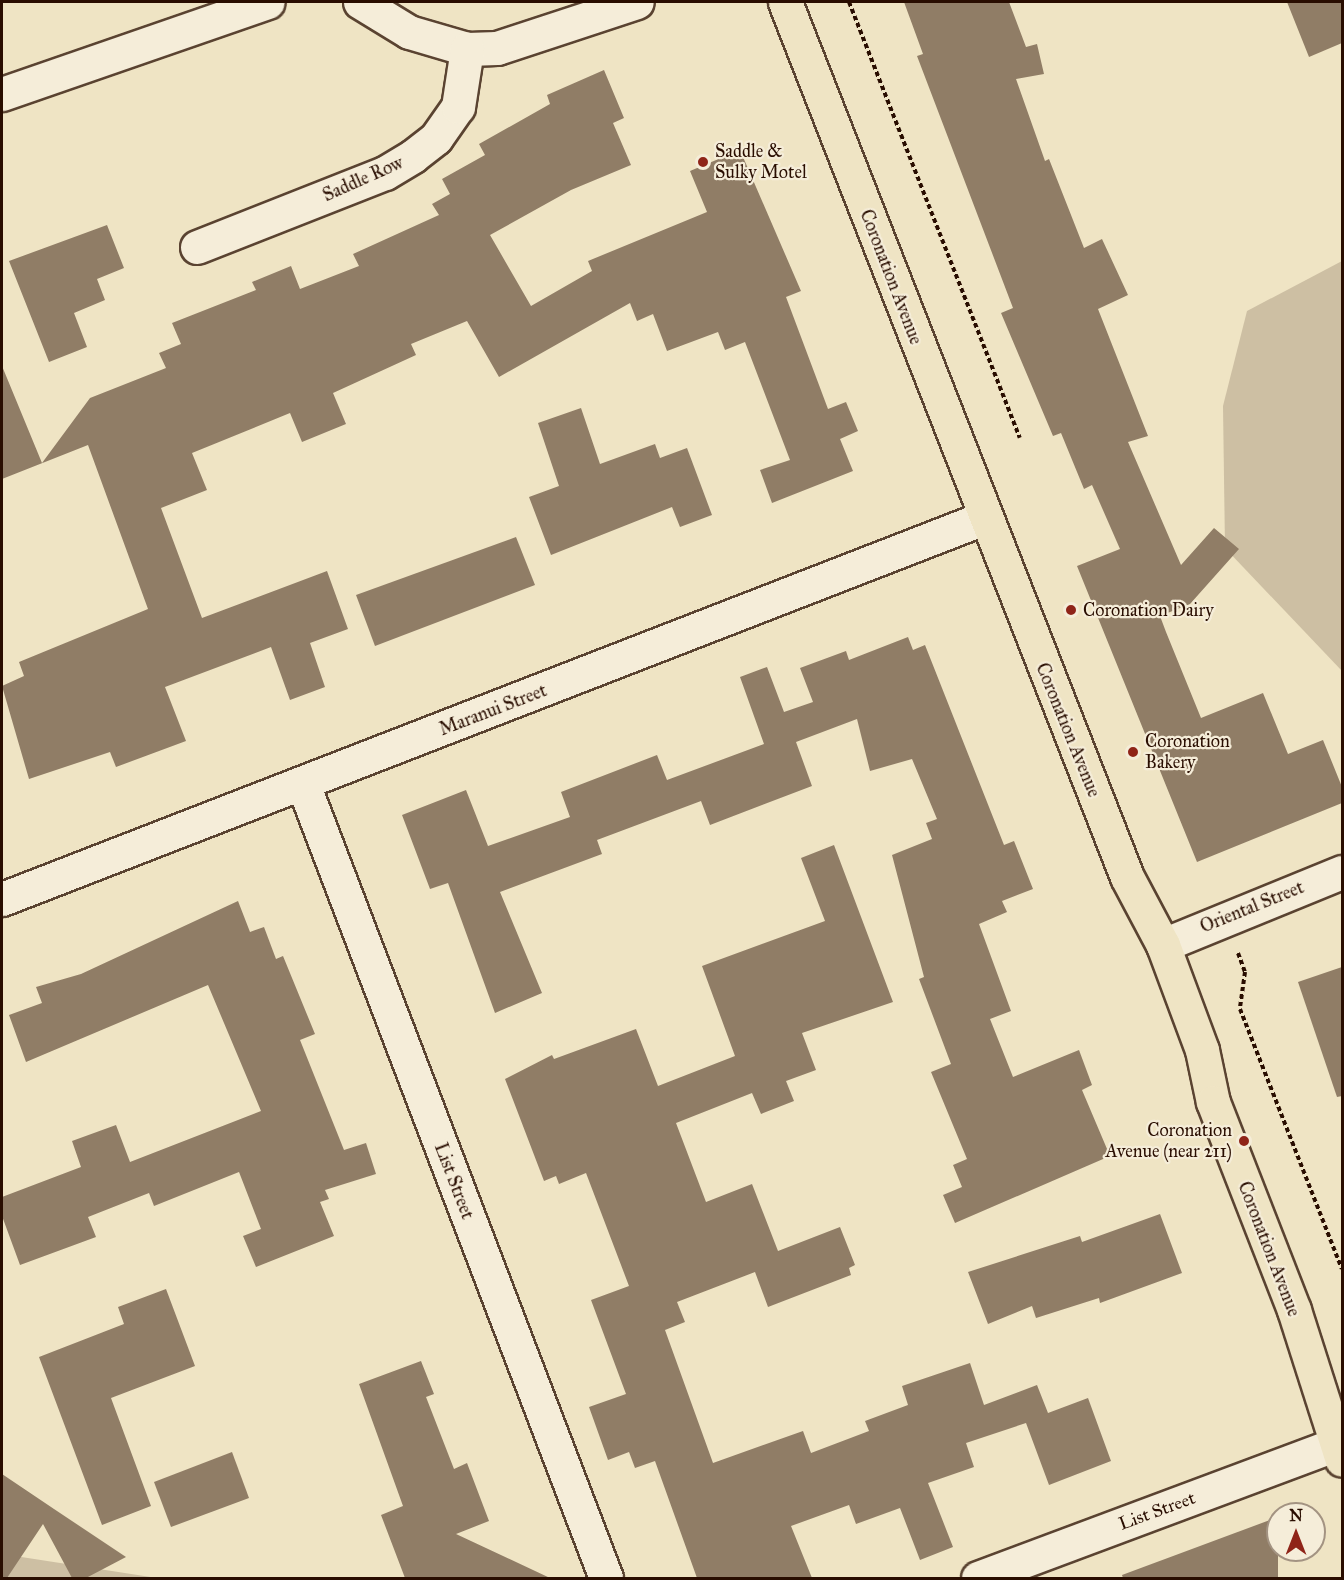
<!DOCTYPE html>
<style>
body{margin:0}
#map{position:relative;width:1344px;height:1580px;overflow:hidden;background:#efe4c4;font-family:"IM FELL Great Primer",serif}
div>[style]{position:absolute}
[style*='--x']{left:calc(var(--x)*1px);top:calc(var(--y)*1px);width:calc(var(--w)*1px);rotate:calc(var(--a)*1deg)}
.green>*{inset:0;background:#cdbfa3}
.building>*{inset:0;background:#907d66}
.path>*{height:4px;margin-top:-2px;transform-origin:0;background:repeating-linear-gradient(90deg,#290d00 0 4.5px,transparent 0 7.5px)}
.roads{filter:drop-shadow(2px 0 #5a4331) drop-shadow(-2px 0 #5a4331) drop-shadow(0 2px #5a4331) drop-shadow(0 -2px #5a4331)}
.minor>*{height:33px;margin:-16.5px;padding:0 16.5px;transform-origin:16.5px;border-radius:16.5px;background:#f5edd9}
.highway>*{height:33px;margin:-16.5px;padding:0 16.5px;transform-origin:16.5px;border-radius:16.5px;background:#efe4c4}
.dots>*{width:16px;height:16px;translate:-50% -50%;box-sizing:border-box;border:3px solid #f5edd9;border-radius:50%}
span{translate:-50% -50%;white-space:nowrap;text-align:center;line-height:1.15;-webkit-text-stroke:4.5px #f5edd9;paint-order:stroke}
.poi-label{font-size:18px;color:#290d00}
.left{translate:0 -50%;text-align:left}
.right{translate:-100% -50%;text-align:right}
.street-label{font-size:18px;color:#290d00}
.frame{position:absolute;inset:0;border:3px solid #290d00;pointer-events:none}
.north{position:absolute;left:1266px;top:1502px;width:60px;height:60px;box-sizing:border-box;background:#f5edd9;border:2px solid #a39382;border-radius:50%;rotate:0deg;font-size:16px;font-weight:700;line-height:24px;text-align:center;color:#290d00}
.north::after{content:'';display:block;margin:auto;width:21px;height:27px;background:#8f2418;clip-path:polygon(50% 0,100% 100%,50% 72%,0 100%)}
</style>
<div id="map">
<div class="green">
<i style="clip-path:polygon(1342px 261px,1342px 671px,1225px 548px,1223px 406px,1247px 311px)"></i>
<i style="clip-path:polygon(2px 1554px,157px 1578px,2px 1578px)"></i>
</div>
<div class="building">
<i style="clip-path:polygon(904px 2px,1009px 2px,1026px 47px,1037px 44px,1044px 74px,1016px 79px,1045px 161px,1049px 159px,1084px 248px,1102px 239px,1128px 295px,1098px 309px,1148px 436px,1128px 442px,1181px 565px,1214px 528px,1239px 549px,1190px 604px,1160px 616px,1166px 632px,1201px 718px,1263px 693px,1288px 754px,1323px 740px,1342px 787px,1342px 803px,1197px 862px,1077px 566px,1120px 549px,1092px 485px,1084px 489px,1061px 433px,1053px 436px,1001px 313px,1013px 308px,917px 56px,923px 54px)"></i>
<i style="clip-path:polygon(1287px 2px,1342px 2px,1342px 43px,1309px 57px)"></i>
<i style="clip-path:polygon(604px 70px,624px 118px,613px 123px,631px 165px,571px 190px,490px 235px,531px 306px,592px 271px,588px 261px,707px 212px,690px 171px,740px 150px,801px 291px,786px 297px,828px 409px,846px 402px,858px 431px,840px 439px,853px 471px,772px 503px,760px 470px,790px 460px,745px 342px,725px 350px,718px 332px,667px 351px,653px 314px,637px 321px,630px 303px,499px 377px,467px 321px,411px 344px,416px 355px,333px 393px,346px 424px,302px 442px,290px 413px,192px 453px,207px 490px,161px 508px,202px 618px,327px 571px,348px 629px,310px 643px,325px 687px,290px 700px,271px 647px,165px 687px,186px 741px,116px 767px,110px 752px,29px 779px,2px 686px,24px 676px,19px 662px,148px 609px,88px 445px,2px 479px,2px 366px,42px 463px,90px 398px,166px 368px,159px 353px,181px 344px,172px 323px,256px 290px,252px 282px,291px 266px,300px 289px,359px 266px,353px 254px,439px 215px,432px 204px,450px 194px,442px 179px,485px 155px,479px 144px,550px 104px,547px 95px)"></i>
<i style="clip-path:polygon(107px 225px,124px 268px,97px 279px,105px 300px,74px 313px,87px 347px,49px 362px,9px 261px)"></i>
<i style="clip-path:polygon(581px 408px,600px 464px,655px 444px,660px 458px,687px 448px,712px 515px,680px 527px,672px 507px,551px 555px,529px 497px,559px 486px,538px 423px)"></i>
<i style="clip-path:polygon(516px 537px,535px 585px,375px 646px,356px 595px)"></i>
<i style="clip-path:polygon(908px 637px,913px 650px,925px 645px,1004px 845px,1014px 841px,1033px 889px,1002px 901px,1007px 912px,979px 924px,1011px 1011px,990px 1019px,1013px 1077px,1079px 1050px,1092px 1085px,1082px 1090px,1110px 1156px,955px 1223px,943px 1195px,962px 1187px,953px 1165px,967px 1159px,931px 1072px,951px 1064px,919px 979px,924px 977px,892px 855px,932px 839px,926px 823px,937px 819px,912px 759px,870px 771px,857px 719px,796px 742px,812px 786px,710px 825px,701px 801px,597px 840px,602px 854px,500px 892px,542px 993px,495px 1013px,448px 883px,430px 889px,402px 815px,466px 790px,488px 846px,570px 817px,561px 792px,657px 755px,667px 780px,764px 744px,740px 677px,767px 667px,784px 712px,813px 702px,800px 668px,846px 651px,849px 660px)"></i>
<i style="clip-path:polygon(834px 845px,893px 1002px,802px 1033px,816px 1070px,786px 1081px,794px 1101px,761px 1114px,752px 1093px,676px 1123px,706px 1202px,752px 1184px,778px 1251px,840px 1227px,855px 1265px,849px 1268px,851px 1275px,768px 1307px,755px 1272px,677px 1302px,685px 1322px,665px 1330px,713px 1463px,803px 1431px,811px 1453px,869px 1431px,865px 1421px,908px 1405px,902px 1386px,970px 1363px,984px 1405px,1037px 1385px,1048px 1413px,1088px 1398px,1111px 1461px,1049px 1485px,1026px 1423px,966px 1443px,974px 1467px,928px 1483px,953px 1547px,920px 1560px,900px 1508px,856px 1524px,849px 1505px,791px 1526px,812px 1578px,697px 1578px,655px 1461px,635px 1468px,629px 1452px,608px 1460px,589px 1407px,626px 1394px,591px 1300px,629px 1286px,586px 1173px,559px 1184px,556px 1176px,544px 1181px,505px 1079px,552px 1055px,554px 1059px,636px 1029px,658px 1086px,735px 1056px,702px 966px,825px 921px,801px 858px)"></i>
<i style="clip-path:polygon(238px 901px,250px 932px,264px 927px,276px 959px,283px 956px,315px 1034px,300px 1040px,344px 1150px,366px 1143px,376px 1174px,325px 1190px,329px 1199px,320px 1202px,334px 1236px,256px 1267px,243px 1236px,261px 1229px,239px 1172px,154px 1206px,149px 1193px,88px 1217px,96px 1237px,20px 1265px,2px 1216px,2px 1197px,81px 1167px,72px 1141px,116px 1125px,130px 1162px,261px 1111px,208px 985px,26px 1062px,9px 1015px,42px 1003px,36px 987px,81px 974px)"></i>
<i style="clip-path:polygon(1342px 967px,1342px 1096px,1337px 1097px,1298px 982px)"></i>
<i style="clip-path:polygon(1160px 1214px,1182px 1273px,1100px 1303px,1099px 1298px,1036px 1318px,1032px 1306px,988px 1324px,968px 1272px,1080px 1236px,1082px 1242px)"></i>
<i style="clip-path:polygon(166px 1289px,195px 1366px,111px 1398px,151px 1506px,102px 1525px,39px 1357px,124px 1324px,118px 1307px)"></i>
<i style="clip-path:polygon(421px 1361px,434px 1394px,426px 1397px,454px 1469px,467px 1463px,489px 1521px,456px 1534px,550px 1578px,405px 1578px,381px 1515px,403px 1506px,359px 1384px)"></i>
<i style="clip-path:polygon(232px 1452px,249px 1498px,171px 1527px,154px 1482px)"></i>
<i style="clip-path:polygon(2px 1474px,54px 1509px,126px 1557px,86px 1578px,72px 1578px,43px 1524px,7px 1578px,2px 1578px)"></i>
<i style="clip-path:polygon(1278px 1517px,1278px 1578px,1123px 1578px,1122px 1575px)"></i>
</div>
<div class="path">
<i style="--x:849;--y:2;--w:468;--a:68.6"></i>
<i style="--x:1238;--y:953;--w:20;--a:70"></i>
<i style="--x:1245;--y:972;--w:37;--a:98"></i>
<i style="--x:1240;--y:1009;--w:279;--a:68.6"></i>
</div>
<div class="roads">
<div class="minor">
<i style="--x:360;--y:2;--w:57;--a:31.5"></i>
<i style="--x:409;--y:32;--w:60;--a:16.3"></i>
<i style="--x:467;--y:49;--w:30;--a:-2"></i>
<i style="--x:497;--y:48;--w:147;--a:-18.2"></i>
<i style="--x:2;--y:94;--w:281;--a:-19.1"></i>
<i style="--x:197;--y:247;--w:202;--a:-21.5"></i>
<i style="--x:385;--y:173;--w:33;--a:-31"></i>
<i style="--x:413;--y:156;--w:29;--a:-38"></i>
<i style="--x:436;--y:138;--w:38;--a:-55"></i>
<i style="--x:458;--y:107;--w:59;--a:-81.2"></i>
<i style="--x:303;--y:784;--w:850;--a:69.11"></i>
<i style="--x:2;--y:899;--w:1053;--a:-21.21"></i>
<i style="--x:1163;--y:945;--w:193;--a:-22.2"></i>
<i style="--x:978;--y:1578;--w:382;--a:-20.5"></i>
</div>
<div class="highway">
<i style="--x:785;--y:2;--w:939;--a:68.65"></i>
<i style="--x:1127;--y:877;--w:77;--a:62.1"></i>
<i style="--x:1163;--y:945;--w:112;--a:69.6"></i>
<i style="--x:1202;--y:1050;--w:53;--a:78.1"></i>
<i style="--x:1213;--y:1102;--w:223;--a:68.7"></i>
<i style="--x:1294;--y:1310;--w:157;--a:72.3"></i>
</div>
</div>
<div class="dots">
<i style="left:703px;top:162px;background:#8f2418"></i>
<i style="left:1071px;top:610px;background:#8f2418"></i>
<i style="left:1133px;top:752px;background:#8f2418"></i>
<i style="left:1244px;top:1141px;background:#8f2418"></i>
</div>
<div class="poi-label">
<span class="left" style="left:715px;top:162px">Saddle &amp;<br>Sulky Motel</span>
<span class="left" style="left:1083px;top:610px">Coronation Dairy</span>
<span class="left" style="left:1145px;top:752px">Coronation<br>Bakery</span>
<span class="right" style="left:1232px;top:1141px">Coronation<br>Avenue (near 211)</span>
</div>
<div class="street-label">
<span style="left:363px;top:179px;rotate:-24deg">Saddle Row</span>
<span style="left:891px;top:277px;rotate:69deg">Coronation Avenue</span>
<span style="left:493px;top:710px;rotate:-21deg">Maranui Street</span>
<span style="left:1068px;top:730px;rotate:68deg">Coronation Avenue</span>
<span style="left:1252px;top:907px;rotate:-22deg">Oriental Street</span>
<span style="left:454px;top:1181px;rotate:69deg">List Street</span>
<span style="left:1269px;top:1249px;rotate:69deg">Coronation Avenue</span>
<span style="left:1157px;top:1511px;rotate:-20deg">List Street</span>
</div>
<div class="frame"></div>
<div class="north">N</div>
</div>
